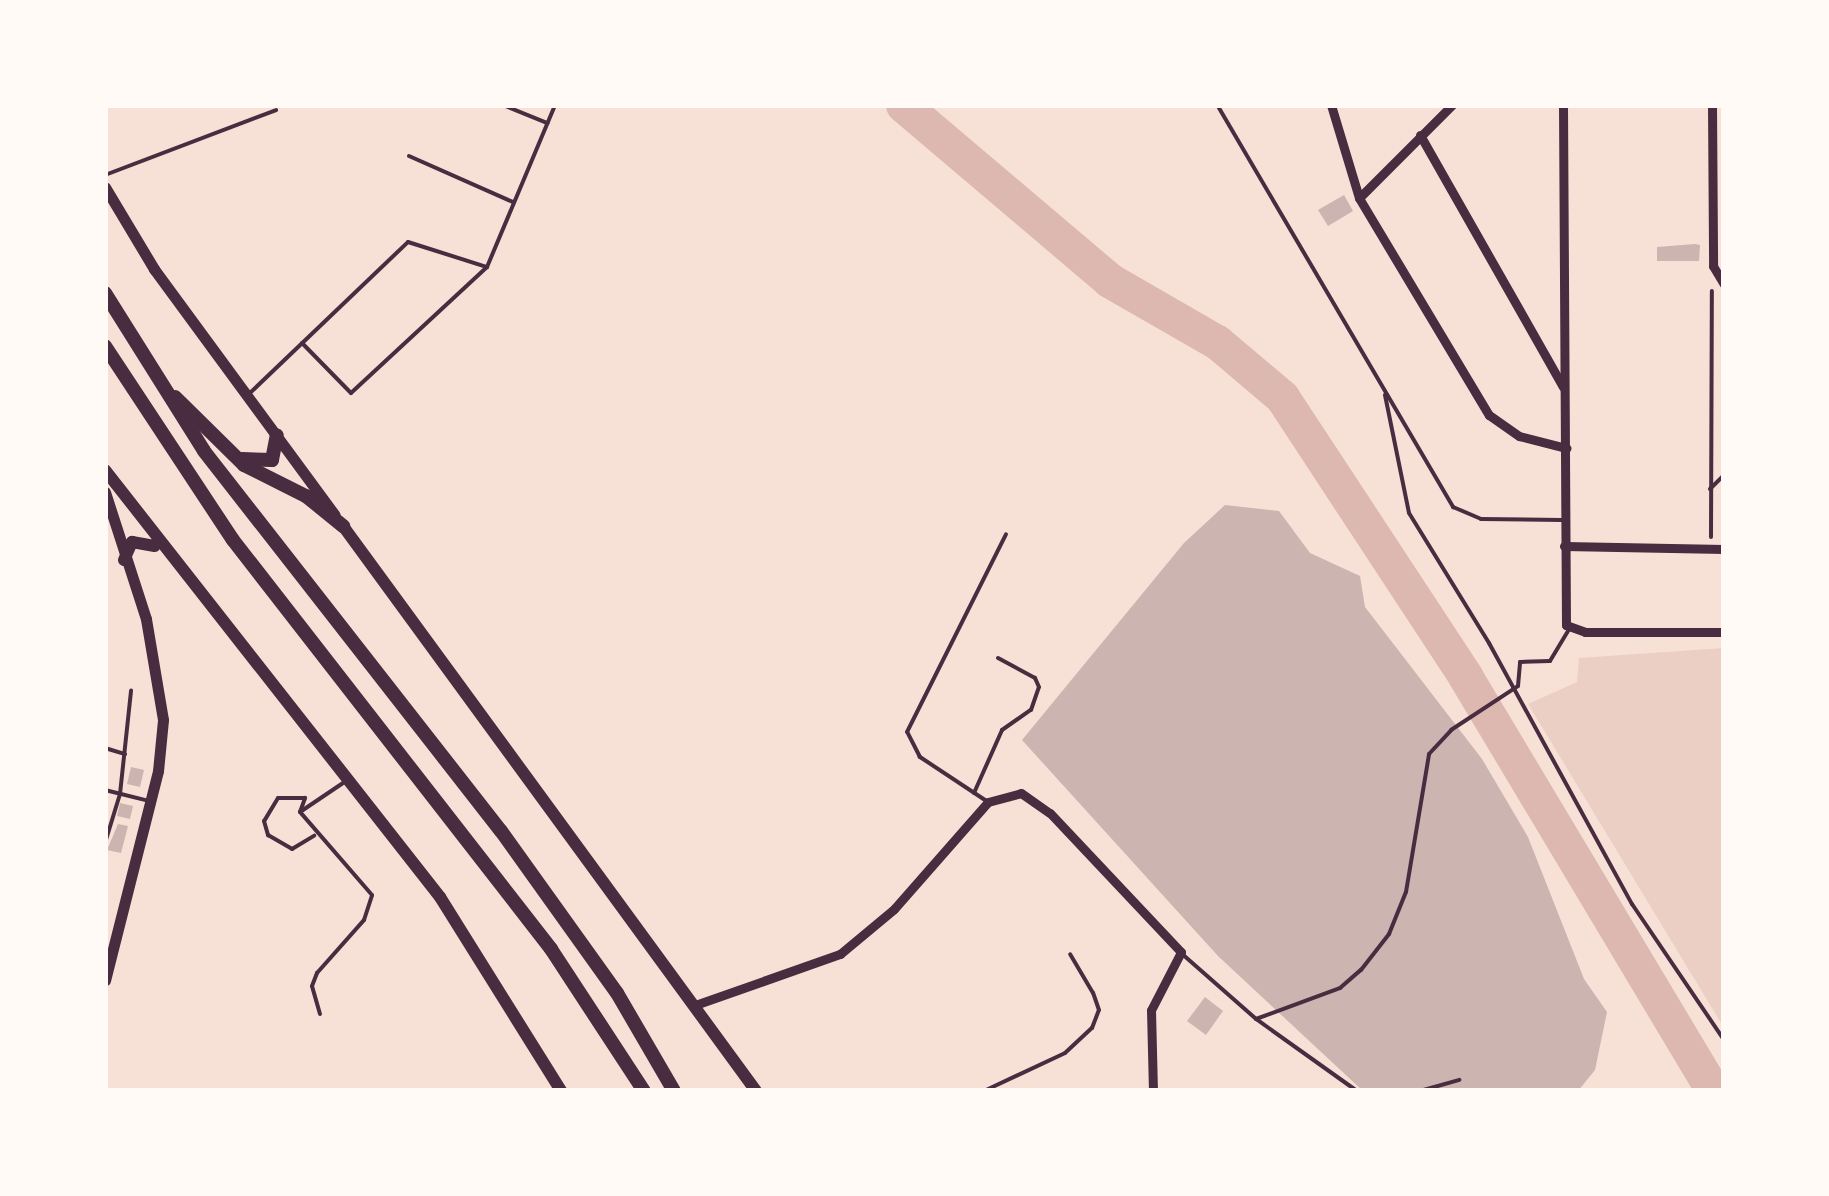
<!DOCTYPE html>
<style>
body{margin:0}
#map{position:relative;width:1829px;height:1196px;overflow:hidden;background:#f7e1d7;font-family:"Work Sans",sans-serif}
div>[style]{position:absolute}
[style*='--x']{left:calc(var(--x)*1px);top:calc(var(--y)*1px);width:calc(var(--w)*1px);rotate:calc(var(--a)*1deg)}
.green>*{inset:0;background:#ebcfc5}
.river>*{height:35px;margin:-17.5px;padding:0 17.5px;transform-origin:17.5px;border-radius:17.5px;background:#dcb8b0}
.building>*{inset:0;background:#ccb4b1}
.path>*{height:4px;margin:-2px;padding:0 2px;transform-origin:2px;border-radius:2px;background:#4a2c40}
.service>*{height:4px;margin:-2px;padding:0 2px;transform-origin:2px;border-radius:2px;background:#4a2c40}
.minor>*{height:9px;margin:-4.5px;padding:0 4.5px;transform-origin:4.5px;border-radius:4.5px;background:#4a2c40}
.tertiary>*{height:11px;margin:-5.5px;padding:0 5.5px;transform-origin:5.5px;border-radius:5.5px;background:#4a2c40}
.secondary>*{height:12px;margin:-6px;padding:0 6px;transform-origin:6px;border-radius:6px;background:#4a2c40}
.trunk>*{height:14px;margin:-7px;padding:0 7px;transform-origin:7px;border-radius:7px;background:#4a2c40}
span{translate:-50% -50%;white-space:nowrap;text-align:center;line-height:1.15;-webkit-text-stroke:10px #fffaf5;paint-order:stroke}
.frame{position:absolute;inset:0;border:108px solid #fffaf5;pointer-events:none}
</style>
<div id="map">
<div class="green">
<i style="clip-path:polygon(1724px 648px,1724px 1028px,1528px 704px,1577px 682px,1579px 658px)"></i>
</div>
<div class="river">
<i style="--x:903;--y:105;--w:270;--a:40.3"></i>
<i style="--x:1109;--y:280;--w:125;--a:29.9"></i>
<i style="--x:1217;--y:342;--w:85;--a:40.2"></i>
<i style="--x:1282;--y:397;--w:334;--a:56.7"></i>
<i style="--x:1465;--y:676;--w:483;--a:59.1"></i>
</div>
<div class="building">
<i style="clip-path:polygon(1344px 195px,1353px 211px,1328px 226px,1318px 210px)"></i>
<i style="clip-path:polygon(1695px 244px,1700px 245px,1699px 261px,1657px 261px,1657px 247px)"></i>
<i style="clip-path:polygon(1225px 505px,1279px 511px,1310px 553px,1360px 576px,1365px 607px,1482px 759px,1528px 837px,1584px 979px,1607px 1012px,1595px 1070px,1578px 1091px,1363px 1091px,1218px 956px,1022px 740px,1184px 543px)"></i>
<i style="clip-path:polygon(131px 767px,144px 770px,140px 787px,127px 784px)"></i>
<i style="clip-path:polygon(120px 803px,133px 806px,130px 819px,117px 816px)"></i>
<i style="clip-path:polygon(118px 824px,128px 826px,121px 853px,107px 850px)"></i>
<i style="clip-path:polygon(1205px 997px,1223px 1011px,1206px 1035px,1187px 1021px)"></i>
</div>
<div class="path">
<i style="--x:1710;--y:489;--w:20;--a:-45"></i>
<i style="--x:1711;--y:537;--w:246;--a:-89.8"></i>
</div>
<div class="service">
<i style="--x:503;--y:105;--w:48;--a:22.2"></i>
<i style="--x:1219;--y:108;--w:463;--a:59.6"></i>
<i style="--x:1453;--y:507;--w:30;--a:23"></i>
<i style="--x:1481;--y:519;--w:81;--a:0.7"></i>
<i style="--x:409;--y:156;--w:114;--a:23.9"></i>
<i style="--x:105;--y:175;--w:183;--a:-20.8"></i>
<i style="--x:302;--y:343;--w:70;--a:45.6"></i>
<i style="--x:351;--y:393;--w:185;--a:-42.8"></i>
<i style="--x:251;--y:392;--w:217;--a:-43.7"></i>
<i style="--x:408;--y:242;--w:83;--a:17.6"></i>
<i style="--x:487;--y:267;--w:176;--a:-67.2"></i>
<i style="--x:1385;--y:395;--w:120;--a:78.5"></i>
<i style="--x:1409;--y:513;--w:153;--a:58.4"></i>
<i style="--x:1489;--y:643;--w:298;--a:61.3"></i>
<i style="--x:1632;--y:904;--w:164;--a:55.9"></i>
<i style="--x:105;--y:748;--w:21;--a:17"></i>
<i style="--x:105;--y:790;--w:45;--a:14"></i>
<i style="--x:974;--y:793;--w:69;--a:-66"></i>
<i style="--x:1002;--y:730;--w:35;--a:-35"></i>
<i style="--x:1031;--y:710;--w:24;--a:-71"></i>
<i style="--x:1039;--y:687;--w:10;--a:-114"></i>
<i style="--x:1035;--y:678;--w:42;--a:-151.6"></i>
<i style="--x:988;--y:802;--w:82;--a:-146.5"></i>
<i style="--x:920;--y:757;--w:28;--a:-117"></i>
<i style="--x:907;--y:732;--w:221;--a:-63.4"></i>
<i style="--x:300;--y:812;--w:15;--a:-70"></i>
<i style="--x:305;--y:798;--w:27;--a:180"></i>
<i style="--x:278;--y:798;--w:27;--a:121"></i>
<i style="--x:264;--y:821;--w:15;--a:74"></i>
<i style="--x:268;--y:835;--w:28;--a:30"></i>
<i style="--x:292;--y:849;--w:26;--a:-31"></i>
<i style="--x:105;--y:843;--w:51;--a:-73"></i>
<i style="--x:120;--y:794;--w:104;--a:-83.9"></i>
<i style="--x:1181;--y:953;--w:100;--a:41.3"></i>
<i style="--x:320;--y:1014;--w:29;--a:-106"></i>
<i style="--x:312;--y:986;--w:14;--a:-69"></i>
<i style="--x:317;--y:973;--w:71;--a:-48.4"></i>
<i style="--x:364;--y:920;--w:26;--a:-72"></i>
<i style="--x:372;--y:895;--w:110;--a:-130.9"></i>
<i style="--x:300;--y:812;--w:55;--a:-34"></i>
<i style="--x:984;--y:1091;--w:89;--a:-25.1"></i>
<i style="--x:1065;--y:1053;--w:37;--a:-43"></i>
<i style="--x:1092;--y:1028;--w:19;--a:-69"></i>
<i style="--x:1099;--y:1010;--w:18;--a:-109"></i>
<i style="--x:1093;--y:993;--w:45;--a:-120.5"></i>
<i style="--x:1357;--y:1091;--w:124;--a:-144.5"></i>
<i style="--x:1256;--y:1019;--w:90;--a:-20.3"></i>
<i style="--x:1340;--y:988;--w:28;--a:-41"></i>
<i style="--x:1361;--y:970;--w:46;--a:-52.1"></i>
<i style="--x:1389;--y:934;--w:45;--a:-68"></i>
<i style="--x:1406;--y:892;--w:140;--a:-80.5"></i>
<i style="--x:1429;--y:754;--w:33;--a:-47"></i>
<i style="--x:1451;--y:730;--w:80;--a:-33.3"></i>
<i style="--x:1518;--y:686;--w:24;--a:-85"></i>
<i style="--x:1520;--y:662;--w:30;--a:-2"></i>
<i style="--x:1550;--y:661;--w:39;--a:-59"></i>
<i style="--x:1420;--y:1091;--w:41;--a:-15.8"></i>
</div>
<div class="minor">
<i style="--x:1331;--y:105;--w:97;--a:73.2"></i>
<i style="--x:1359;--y:198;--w:253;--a:59.1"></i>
<i style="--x:1489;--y:415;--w:37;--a:35"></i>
<i style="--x:1519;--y:436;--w:49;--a:14.3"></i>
<i style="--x:1563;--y:105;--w:520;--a:89.67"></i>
<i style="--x:1566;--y:625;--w:20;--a:20"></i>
<i style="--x:1585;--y:632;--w:139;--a:0"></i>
<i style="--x:1712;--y:105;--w:161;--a:89.6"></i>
<i style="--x:1713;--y:266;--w:21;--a:59"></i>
<i style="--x:1420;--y:135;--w:290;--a:60.4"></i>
<i style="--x:1359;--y:198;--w:132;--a:-45"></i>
<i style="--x:1564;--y:546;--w:160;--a:1.1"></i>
<i style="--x:698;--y:1004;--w:151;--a:-19.4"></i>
<i style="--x:840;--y:954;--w:70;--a:-39.8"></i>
<i style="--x:894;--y:909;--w:142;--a:-48.7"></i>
<i style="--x:988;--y:802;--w:34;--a:-15"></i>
<i style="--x:1021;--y:793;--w:35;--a:35"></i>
<i style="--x:1050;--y:813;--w:191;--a:46.7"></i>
<i style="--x:1181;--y:952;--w:65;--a:117.3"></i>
<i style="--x:1151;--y:1010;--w:81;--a:88.6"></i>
</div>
<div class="tertiary">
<i style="--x:105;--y:187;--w:96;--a:59.1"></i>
<i style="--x:154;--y:269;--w:305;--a:53.7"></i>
<i style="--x:105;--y:492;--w:133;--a:72.1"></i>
<i style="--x:146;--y:619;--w:102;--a:80.4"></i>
<i style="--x:163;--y:720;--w:51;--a:95.6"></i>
<i style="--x:158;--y:771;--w:216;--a:104.2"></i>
</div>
<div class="secondary">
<i style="--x:105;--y:470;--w:543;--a:51.88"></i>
<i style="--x:440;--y:897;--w:229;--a:58"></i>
<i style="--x:343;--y:526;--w:700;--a:53.83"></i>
<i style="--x:124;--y:560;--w:20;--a:-66"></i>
<i style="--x:132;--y:542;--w:23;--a:10"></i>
</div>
<div class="trunk">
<i style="--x:105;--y:293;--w:186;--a:57.9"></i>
<i style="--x:204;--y:451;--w:482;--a:52"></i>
<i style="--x:501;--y:831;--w:199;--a:54.4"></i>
<i style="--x:617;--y:993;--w:113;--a:59.8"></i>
<i style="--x:105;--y:346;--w:232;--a:56.6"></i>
<i style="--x:233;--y:540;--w:518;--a:52.13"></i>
<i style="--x:551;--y:949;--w:170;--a:56.8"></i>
<i style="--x:175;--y:397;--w:97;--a:44.6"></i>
<i style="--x:244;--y:465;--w:69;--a:26.6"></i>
<i style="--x:306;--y:496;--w:48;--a:39"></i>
<i style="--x:242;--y:459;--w:30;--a:2"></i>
<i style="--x:272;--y:460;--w:25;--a:-79"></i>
</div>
<div class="frame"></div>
</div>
